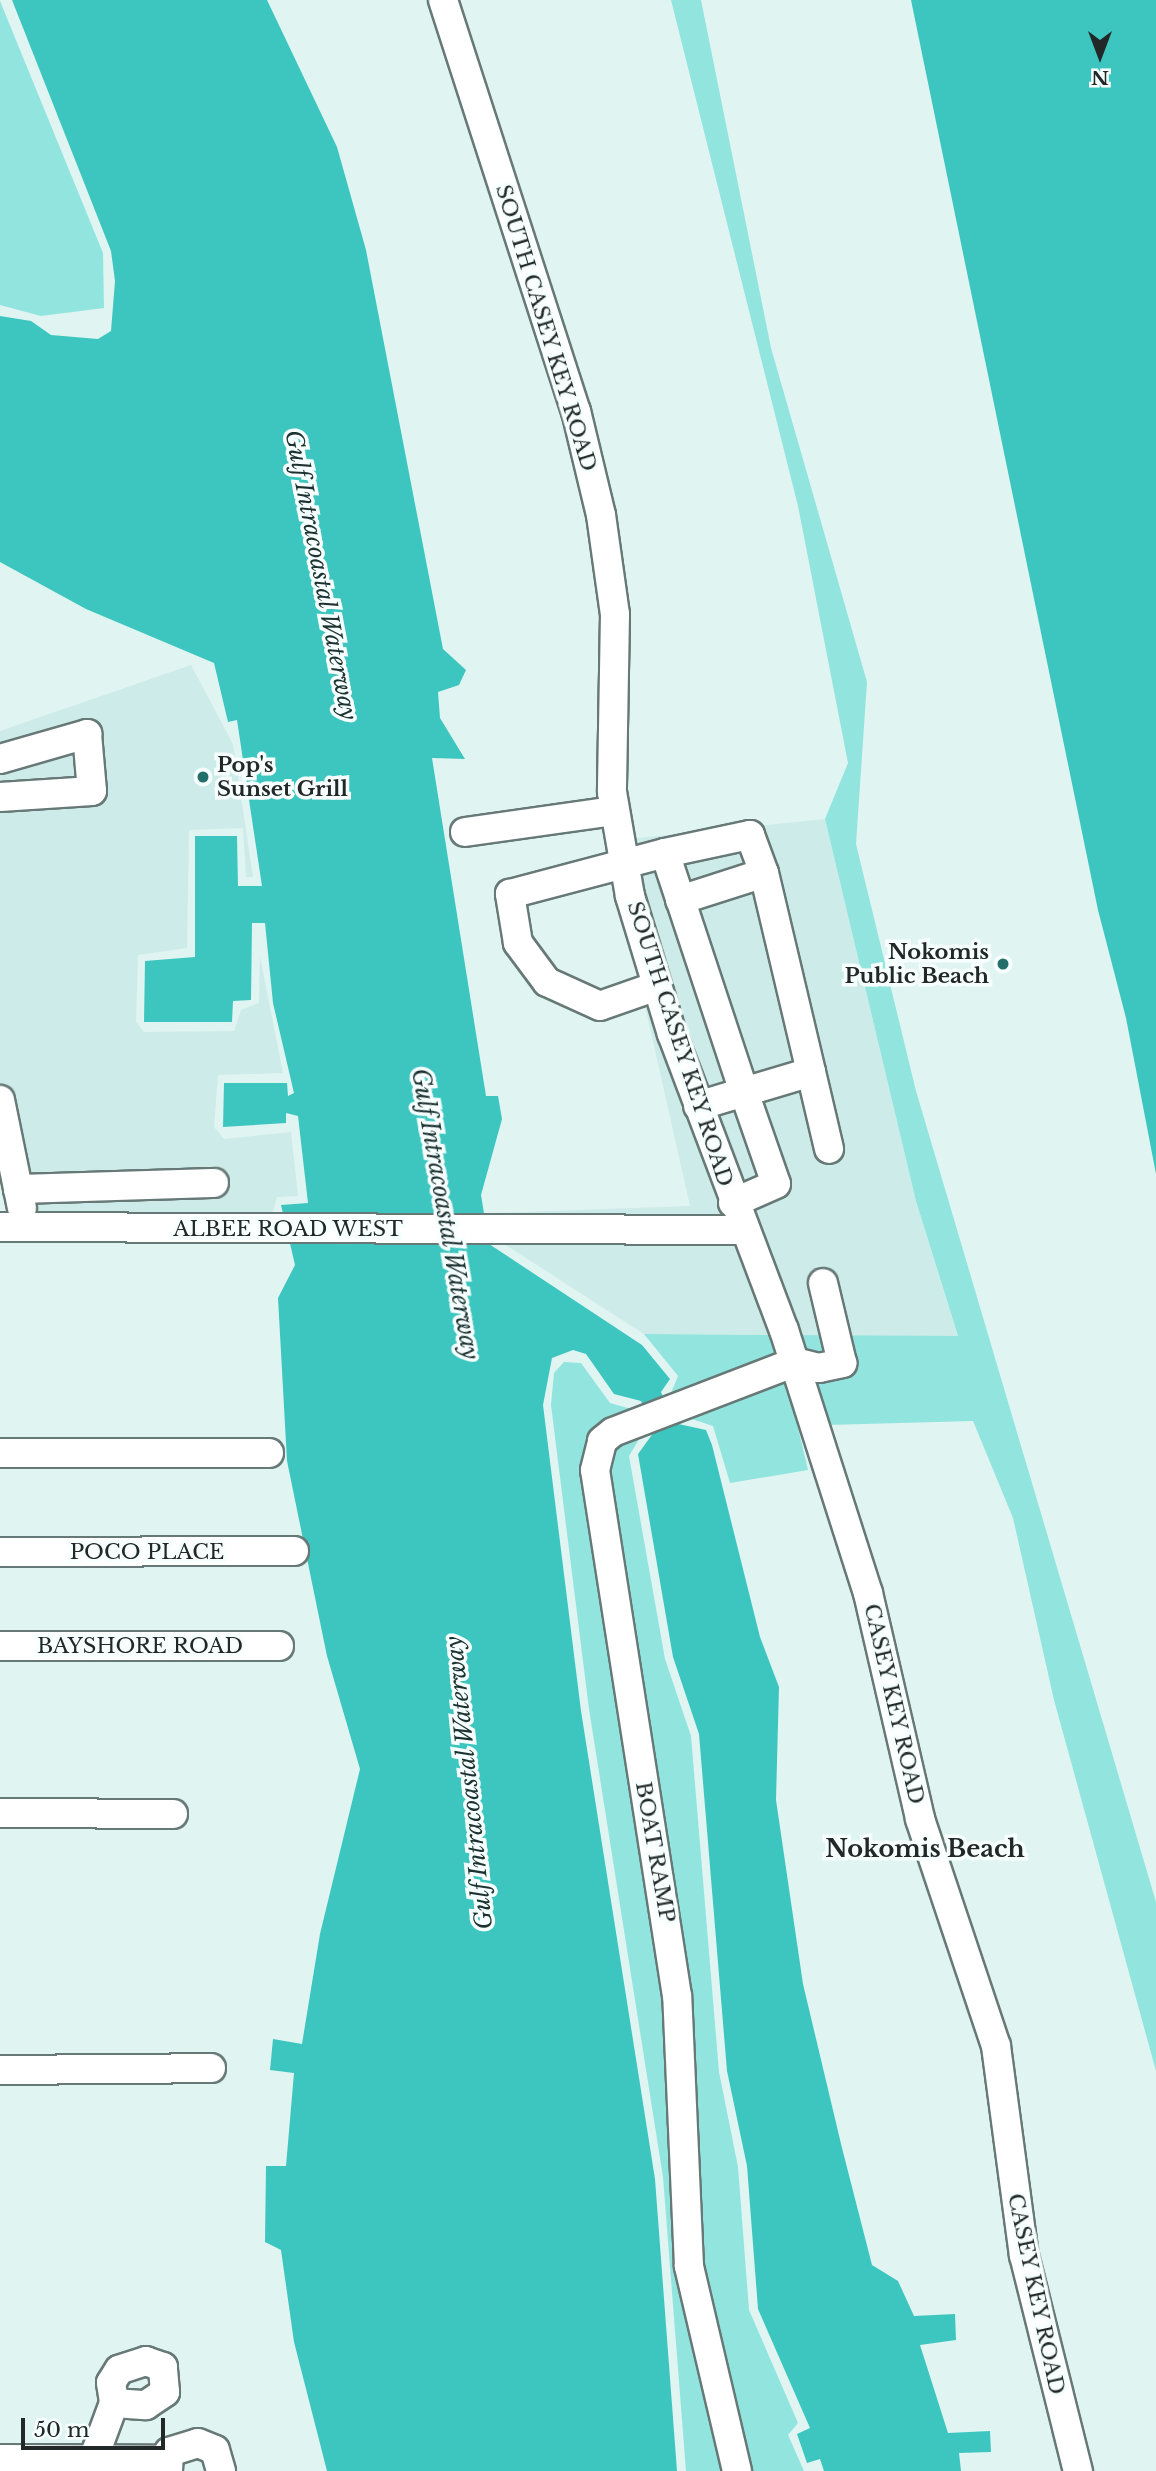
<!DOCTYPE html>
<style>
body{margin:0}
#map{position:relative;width:1156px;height:2471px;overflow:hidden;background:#e0f4f2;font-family:"Libre Baskerville",serif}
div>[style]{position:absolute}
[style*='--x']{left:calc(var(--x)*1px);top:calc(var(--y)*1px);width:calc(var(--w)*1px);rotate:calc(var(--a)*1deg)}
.built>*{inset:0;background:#cdebe8}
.green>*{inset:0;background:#92e4de}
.water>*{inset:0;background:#3dc6bf}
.roads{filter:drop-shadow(2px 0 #677977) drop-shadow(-2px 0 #677977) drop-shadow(0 2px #677977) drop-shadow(0 -2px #677977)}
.minor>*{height:28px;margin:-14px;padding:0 14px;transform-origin:14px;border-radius:14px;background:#fff}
.dots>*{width:19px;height:19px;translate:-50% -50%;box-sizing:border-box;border:4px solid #f7fffe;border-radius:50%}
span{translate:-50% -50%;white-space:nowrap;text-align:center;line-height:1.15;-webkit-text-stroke:7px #f7fffe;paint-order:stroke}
.street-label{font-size:21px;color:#212827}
.poi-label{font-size:21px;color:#212827;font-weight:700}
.left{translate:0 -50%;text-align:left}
.right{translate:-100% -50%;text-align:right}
.water-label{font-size:23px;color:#1c3231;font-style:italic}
.quarter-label{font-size:24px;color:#212827;font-weight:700}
.north{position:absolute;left:1065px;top:21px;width:70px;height:70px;-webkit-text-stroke:5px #f7fffe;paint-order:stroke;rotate:180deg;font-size:19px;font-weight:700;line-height:28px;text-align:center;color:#212827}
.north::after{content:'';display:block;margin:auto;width:24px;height:32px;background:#212827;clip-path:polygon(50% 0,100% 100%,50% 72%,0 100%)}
.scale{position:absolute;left:21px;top:2418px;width:144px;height:32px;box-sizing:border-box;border:4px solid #212827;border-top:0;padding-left:9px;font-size:21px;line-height:24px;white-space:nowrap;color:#212827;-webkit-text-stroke:5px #f7fffe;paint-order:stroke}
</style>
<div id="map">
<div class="built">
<i style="clip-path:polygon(191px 665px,233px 744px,253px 877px,246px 877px,243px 828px,189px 830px,187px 948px,138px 955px,136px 1022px,144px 1032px,234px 1031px,241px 1010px,259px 1003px,260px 957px,283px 1073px,218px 1075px,214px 1127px,224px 1139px,291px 1132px,298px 1196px,277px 1197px,273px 1212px,23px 1214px,0 1111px,0 731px)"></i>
<i style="clip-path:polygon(825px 819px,916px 1201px,958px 1337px,797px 1335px,755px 1228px,493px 1218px,492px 1213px,690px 1206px,608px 841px)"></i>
<i style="clip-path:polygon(498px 1240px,738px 1241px,776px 1335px,644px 1334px)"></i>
</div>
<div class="green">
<i style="clip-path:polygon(671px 0,701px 0,771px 348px,867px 682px,856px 844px,916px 1091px,1156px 1902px,1156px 2071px,1054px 1700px,1013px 1518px,973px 1421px,827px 1425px,797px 1335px,958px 1336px,916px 1201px,825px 819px,848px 763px,798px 506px)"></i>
<i style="clip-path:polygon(0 1px,103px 253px,104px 308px,41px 316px,0 305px)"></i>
<i style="clip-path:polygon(644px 1334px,776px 1335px,808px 1470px,730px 1483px,713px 1426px,680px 1415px,671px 1393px,678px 1376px)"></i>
<i style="clip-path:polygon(564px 1362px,581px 1363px,610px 1403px,635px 1410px,644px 1431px,629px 1456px,665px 1659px,691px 1736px,719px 2072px,738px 2167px,749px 2310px,798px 2423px,788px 2435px,804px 2471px,686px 2471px,663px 2177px,589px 1709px,551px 1405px,554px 1373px)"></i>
</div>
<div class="water">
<i style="clip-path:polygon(12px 0,267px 0,337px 147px,366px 250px,443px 649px,466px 670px,459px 685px,438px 692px,440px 718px,465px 759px,432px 758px,486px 1096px,498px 1096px,502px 1119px,481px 1195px,489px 1244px,642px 1345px,670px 1379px,661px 1392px,674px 1423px,706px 1430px,712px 1445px,760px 1637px,779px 1687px,776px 1800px,803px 1984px,842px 2148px,872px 2265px,898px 2281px,914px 2316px,955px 2314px,956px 2340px,920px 2345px,948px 2433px,990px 2431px,991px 2452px,959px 2453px,961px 2471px,824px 2471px,820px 2459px,807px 2463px,797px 2434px,810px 2428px,758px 2309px,747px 2166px,727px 2071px,699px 1734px,673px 1657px,638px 1454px,654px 1432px,641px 1401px,614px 1394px,586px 1354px,573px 1350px,552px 1358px,543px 1405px,581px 1711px,655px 2179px,677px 2471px,327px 2471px,294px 2342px,281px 2250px,265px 2242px,266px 2166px,286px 2166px,294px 2073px,270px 2070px,273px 2039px,302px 2044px,320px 1934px,360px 1769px,327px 1656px,287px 1461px,278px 1298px,295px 1265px,281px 1205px,308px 1203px,298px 1116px,286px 1113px,286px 1123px,223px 1127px,224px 1083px,287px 1083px,288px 1096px,294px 1093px,273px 1003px,265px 923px,252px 923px,251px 1000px,233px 1001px,232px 1022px,144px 1022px,145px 961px,195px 957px,195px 836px,237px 836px,238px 886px,262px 886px,237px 720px,228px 722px,214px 663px,86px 609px,0 562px,0 316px,31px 321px,51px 335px,98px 339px,111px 331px,115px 281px,111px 251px)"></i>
<i style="clip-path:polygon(911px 0,1156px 0,1156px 1174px,1126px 1018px,1098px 910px)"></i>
</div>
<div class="roads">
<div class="minor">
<i style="--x:443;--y:0;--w:432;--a:72.1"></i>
<i style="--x:576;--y:411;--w:107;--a:76.5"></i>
<i style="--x:601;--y:515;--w:100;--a:82"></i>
<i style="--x:615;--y:614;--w:178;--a:91"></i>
<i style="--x:612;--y:792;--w:106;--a:80.2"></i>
<i style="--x:630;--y:896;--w:144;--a:73.1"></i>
<i style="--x:672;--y:1034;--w:316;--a:69.3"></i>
<i style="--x:784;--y:1330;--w:276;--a:72.3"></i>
<i style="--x:868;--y:1593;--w:232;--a:77"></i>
<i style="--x:920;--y:1819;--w:239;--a:71.5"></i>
<i style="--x:996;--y:2046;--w:211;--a:82.4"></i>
<i style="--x:1024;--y:2255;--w:223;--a:76"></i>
<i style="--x:0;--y:759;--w:91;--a:-16"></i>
<i style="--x:87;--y:734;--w:57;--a:85"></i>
<i style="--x:92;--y:791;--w:92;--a:176.3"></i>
<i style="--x:465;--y:832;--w:151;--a:-8"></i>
<i style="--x:665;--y:853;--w:87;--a:-12"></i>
<i style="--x:750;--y:835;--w:40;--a:69.8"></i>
<i style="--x:680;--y:900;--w:88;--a:-17.8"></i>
<i style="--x:764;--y:873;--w:204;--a:76.7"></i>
<i style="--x:811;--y:1072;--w:70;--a:163.4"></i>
<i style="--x:744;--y:1092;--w:97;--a:70.8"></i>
<i style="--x:776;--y:1184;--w:47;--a:156.2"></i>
<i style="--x:657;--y:986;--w:60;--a:160.7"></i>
<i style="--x:600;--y:1006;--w:58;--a:-155.6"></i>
<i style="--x:547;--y:982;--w:49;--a:-126.6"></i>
<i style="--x:518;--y:943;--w:50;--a:-99.3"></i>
<i style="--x:510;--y:894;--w:160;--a:-14.8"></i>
<i style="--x:665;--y:853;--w:252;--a:71.7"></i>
<i style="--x:744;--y:1092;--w:48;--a:163.1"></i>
<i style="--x:811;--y:1072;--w:79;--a:76.8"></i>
<i style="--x:0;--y:1100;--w:110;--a:78.5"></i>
<i style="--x:18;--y:1189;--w:196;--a:-1.8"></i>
<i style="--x:0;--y:1227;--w:745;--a:0.23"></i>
<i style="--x:0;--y:1453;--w:269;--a:0"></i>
<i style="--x:0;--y:1552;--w:294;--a:-0.2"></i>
<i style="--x:0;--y:1646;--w:279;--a:0"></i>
<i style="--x:0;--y:1813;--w:173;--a:0.3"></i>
<i style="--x:0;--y:2070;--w:211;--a:-0.5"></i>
<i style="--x:94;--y:2457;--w:58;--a:-69.7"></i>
<i style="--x:114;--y:2403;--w:32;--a:4"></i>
<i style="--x:146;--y:2405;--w:23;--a:-34"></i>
<i style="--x:165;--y:2392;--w:25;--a:-95"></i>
<i style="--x:163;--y:2367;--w:18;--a:-161"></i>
<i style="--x:146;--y:2361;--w:28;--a:162"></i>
<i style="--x:119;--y:2370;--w:15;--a:122"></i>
<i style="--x:111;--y:2383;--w:20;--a:81"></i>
<i style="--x:0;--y:2459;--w:166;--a:0.3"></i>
<i style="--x:168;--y:2471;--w:19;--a:-87"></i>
<i style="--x:169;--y:2452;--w:30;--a:-17"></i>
<i style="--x:198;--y:2443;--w:18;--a:22"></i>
<i style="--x:215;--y:2450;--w:22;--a:74"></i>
<i style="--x:737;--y:2471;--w:211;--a:-103.2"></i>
<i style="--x:689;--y:2266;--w:270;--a:-92.5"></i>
<i style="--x:677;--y:1996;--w:532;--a:-98.86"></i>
<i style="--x:595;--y:1470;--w:30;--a:-76"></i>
<i style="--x:602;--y:1441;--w:14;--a:-39"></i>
<i style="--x:613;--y:1432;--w:195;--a:-21"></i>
<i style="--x:795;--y:1362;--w:25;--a:14"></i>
<i style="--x:819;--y:1368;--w:24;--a:-12"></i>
<i style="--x:842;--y:1363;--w:82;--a:-103.4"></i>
</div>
</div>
<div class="dots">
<i style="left:203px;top:777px;background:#256f6b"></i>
<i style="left:1003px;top:964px;background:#256f6b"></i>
</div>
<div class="street-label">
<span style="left:546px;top:328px;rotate:73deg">SOUTH CASEY KEY ROAD</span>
<span style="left:680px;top:1044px;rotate:72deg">SOUTH CASEY KEY ROAD</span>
<span style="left:288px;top:1229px">ALBEE ROAD WEST</span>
<span style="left:147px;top:1552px">POCO PLACE</span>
<span style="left:140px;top:1646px">BAYSHORE ROAD</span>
<span style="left:894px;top:1704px;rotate:77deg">CASEY KEY ROAD</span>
<span style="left:655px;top:1852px;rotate:80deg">BOAT RAMP</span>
<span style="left:1036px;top:2294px;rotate:78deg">CASEY KEY ROAD</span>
</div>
<div class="poi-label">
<span class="left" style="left:217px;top:777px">Pop's<br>Sunset Grill</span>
<span class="right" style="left:989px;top:964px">Nokomis<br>Public Beach</span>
</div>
<div class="water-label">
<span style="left:321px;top:575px;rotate:79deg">Gulf Intracoastal Waterway</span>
<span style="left:445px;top:1214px;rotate:80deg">Gulf Intracoastal Waterway</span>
<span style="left:469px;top:1783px;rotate:-96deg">Gulf Intracoastal Waterway</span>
</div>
<div class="quarter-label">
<span style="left:925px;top:1849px">Nokomis Beach</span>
</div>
<div class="north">N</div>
<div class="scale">50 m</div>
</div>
